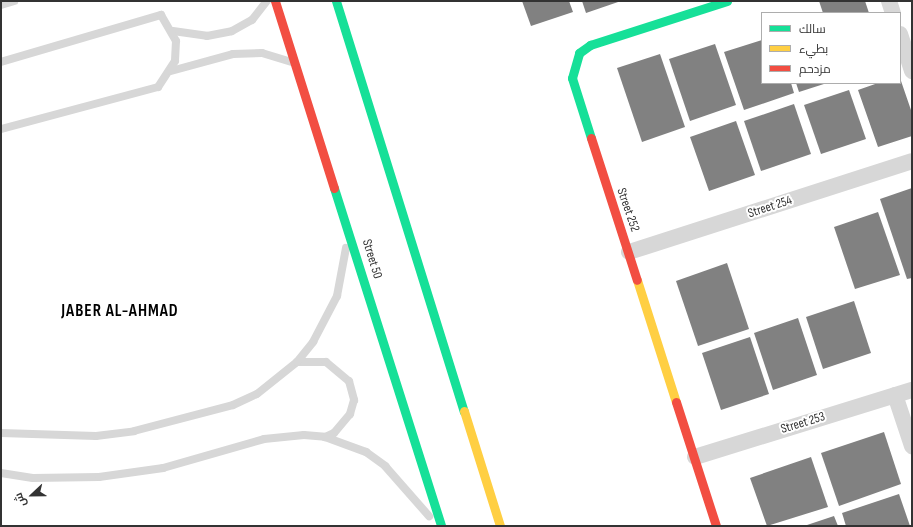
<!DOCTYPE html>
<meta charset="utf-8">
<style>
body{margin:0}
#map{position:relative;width:913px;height:527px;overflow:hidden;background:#fff;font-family:"Sofia Sans Condensed",Cairo,sans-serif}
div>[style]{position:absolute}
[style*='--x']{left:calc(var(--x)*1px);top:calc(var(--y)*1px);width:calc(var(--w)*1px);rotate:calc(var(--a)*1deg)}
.building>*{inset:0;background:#818181}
.lane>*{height:8px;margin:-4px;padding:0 4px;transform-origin:4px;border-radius:4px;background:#d7d7d7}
.street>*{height:16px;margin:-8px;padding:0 8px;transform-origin:8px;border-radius:8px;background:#d7d7d7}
.fast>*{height:9px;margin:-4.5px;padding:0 4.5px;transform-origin:4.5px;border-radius:4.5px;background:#16e098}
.slow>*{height:9px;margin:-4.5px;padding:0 4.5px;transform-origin:4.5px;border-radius:4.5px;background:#ffcf43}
.jam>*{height:9px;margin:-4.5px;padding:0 4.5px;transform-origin:4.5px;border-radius:4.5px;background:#f24e42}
span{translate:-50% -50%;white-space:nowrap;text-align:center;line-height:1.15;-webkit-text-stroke:4px #fff;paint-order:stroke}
.street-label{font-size:13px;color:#333}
.district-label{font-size:17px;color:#000;font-weight:700;letter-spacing:1px}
.frame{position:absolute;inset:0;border:2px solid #333;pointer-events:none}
.legend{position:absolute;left:761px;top:12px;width:140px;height:72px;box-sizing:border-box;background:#fff;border:1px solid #adadad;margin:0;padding:5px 7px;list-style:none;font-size:12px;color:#333}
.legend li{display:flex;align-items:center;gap:8px;height:20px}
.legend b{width:20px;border:1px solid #adadad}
.north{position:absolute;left:12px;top:475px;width:40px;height:40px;-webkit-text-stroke:3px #fff;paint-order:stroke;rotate:248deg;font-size:11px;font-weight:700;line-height:16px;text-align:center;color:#333}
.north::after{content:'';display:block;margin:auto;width:14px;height:18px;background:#333;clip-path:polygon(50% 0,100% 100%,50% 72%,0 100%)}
</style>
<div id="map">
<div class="building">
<i style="clip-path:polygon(522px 1px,569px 1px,573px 12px,531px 26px)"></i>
<i style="clip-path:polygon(582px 1px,621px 1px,586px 13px)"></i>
<i style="clip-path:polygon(819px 1px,865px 1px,869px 13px,823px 13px)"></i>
<i style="clip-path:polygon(762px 40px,762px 83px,791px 83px,794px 93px,744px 110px,724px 52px)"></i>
<i style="clip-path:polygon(715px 44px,736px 105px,690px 121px,669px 59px)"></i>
<i style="clip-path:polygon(660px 54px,685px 127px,642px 142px,617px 68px)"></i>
<i style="clip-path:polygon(900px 78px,912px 113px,912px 136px,878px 147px,858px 90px,878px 83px,900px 83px)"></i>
<i style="clip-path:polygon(796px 83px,827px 83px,799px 92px)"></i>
<i style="clip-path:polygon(849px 90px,866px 139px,821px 154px,804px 105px)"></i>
<i style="clip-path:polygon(794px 104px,811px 154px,761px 171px,744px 121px)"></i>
<i style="clip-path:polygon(736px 121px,755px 175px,709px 191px,690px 137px)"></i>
<i style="clip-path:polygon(912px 188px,912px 278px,907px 279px,880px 199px)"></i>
<i style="clip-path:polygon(878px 212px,900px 275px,855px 289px,834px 227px)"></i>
<i style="clip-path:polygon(727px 263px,749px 329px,698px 346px,676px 281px)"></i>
<i style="clip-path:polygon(854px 301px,871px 353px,823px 369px,806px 317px)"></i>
<i style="clip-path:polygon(798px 318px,817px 375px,773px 390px,754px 333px)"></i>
<i style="clip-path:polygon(750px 337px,769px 394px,721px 410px,702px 353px)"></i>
<i style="clip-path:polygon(884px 432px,901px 484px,839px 506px,821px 453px)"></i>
<i style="clip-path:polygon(811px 457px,828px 507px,767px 526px,750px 478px)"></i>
<i style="clip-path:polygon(899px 494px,910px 526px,846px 526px,842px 513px)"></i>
<i style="clip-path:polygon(834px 516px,838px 526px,804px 526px)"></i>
</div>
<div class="lane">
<i style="--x:1;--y:5;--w:14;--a:-17"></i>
<i style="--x:173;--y:31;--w:34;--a:8"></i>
<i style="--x:207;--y:36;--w:25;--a:-11"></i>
<i style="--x:232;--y:31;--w:23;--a:-29"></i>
<i style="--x:252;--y:20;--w:24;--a:-52"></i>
<i style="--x:1;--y:62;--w:167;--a:-16.4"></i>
<i style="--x:161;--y:15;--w:30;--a:60"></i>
<i style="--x:176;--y:41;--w:20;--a:93"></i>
<i style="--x:175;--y:61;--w:31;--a:123"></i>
<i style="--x:158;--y:87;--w:163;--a:165"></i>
<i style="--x:171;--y:71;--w:64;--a:-15.3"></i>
<i style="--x:233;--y:54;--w:29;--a:-2"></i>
<i style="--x:262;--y:53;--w:30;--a:17"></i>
<i style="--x:297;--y:362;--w:29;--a:0"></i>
<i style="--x:326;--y:362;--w:30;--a:40"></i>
<i style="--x:349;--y:381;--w:20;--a:75"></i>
<i style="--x:354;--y:400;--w:15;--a:106"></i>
<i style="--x:350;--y:414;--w:25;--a:130"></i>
<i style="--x:334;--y:433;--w:10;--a:156"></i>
<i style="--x:1;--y:433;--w:95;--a:1.8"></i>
<i style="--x:96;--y:436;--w:38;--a:-7"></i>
<i style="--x:134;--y:431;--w:102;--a:-14.7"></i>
<i style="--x:233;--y:405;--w:26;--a:-25"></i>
<i style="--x:257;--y:394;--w:51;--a:-38.7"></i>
<i style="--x:297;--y:362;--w:26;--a:-51"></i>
<i style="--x:313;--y:342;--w:52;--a:-62.4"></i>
<i style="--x:337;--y:296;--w:49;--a:-79.4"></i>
<i style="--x:1;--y:473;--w:32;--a:9"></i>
<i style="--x:33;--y:478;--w:66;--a:-0.9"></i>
<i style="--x:99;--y:477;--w:65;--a:-8"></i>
<i style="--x:163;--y:468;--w:105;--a:-16"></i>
<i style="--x:264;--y:439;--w:40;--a:-5.7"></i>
<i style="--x:304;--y:435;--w:21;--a:5"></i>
<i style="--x:325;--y:437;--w:44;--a:20.1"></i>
<i style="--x:366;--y:452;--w:24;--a:36"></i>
<i style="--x:385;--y:466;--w:67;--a:48.7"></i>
</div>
<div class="street">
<i style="--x:889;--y:1;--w:13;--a:72"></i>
<i style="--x:900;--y:34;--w:39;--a:72"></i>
<i style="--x:629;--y:252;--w:297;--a:-17.8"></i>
<i style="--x:895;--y:395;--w:54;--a:71.6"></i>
<i style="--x:695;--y:457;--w:227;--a:-17.2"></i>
</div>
<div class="fast">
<i style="--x:336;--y:1;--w:430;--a:72.7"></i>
<i style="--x:591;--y:138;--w:63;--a:-107.6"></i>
<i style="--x:572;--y:78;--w:26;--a:-74"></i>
<i style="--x:579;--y:53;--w:14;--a:-36"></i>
<i style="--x:590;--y:45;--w:144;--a:-17.8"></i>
<i style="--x:334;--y:188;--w:355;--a:72.4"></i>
</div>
<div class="slow">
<i style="--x:637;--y:280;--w:128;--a:72.3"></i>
<i style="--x:464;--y:411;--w:121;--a:72.6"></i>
</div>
<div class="jam">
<i style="--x:275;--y:1;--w:196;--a:72.5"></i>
<i style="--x:591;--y:138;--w:149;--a:72.1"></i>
<i style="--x:676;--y:402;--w:130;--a:72.1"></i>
</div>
<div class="street-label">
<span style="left:770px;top:207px;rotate:-18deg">Street 254</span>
<span style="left:628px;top:210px;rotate:71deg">Street 252</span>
<span style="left:372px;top:259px;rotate:73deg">Street 50</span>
<span style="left:803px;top:423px;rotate:-17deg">Street 253</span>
</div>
<div class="district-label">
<span style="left:120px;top:312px">JABER AL-AHMAD</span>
</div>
<div class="frame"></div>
<ul class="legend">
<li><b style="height:5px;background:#16e098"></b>سالك</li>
<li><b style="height:5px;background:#ffcf43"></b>بطيء</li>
<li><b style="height:5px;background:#f24e42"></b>مزدحم</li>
</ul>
<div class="north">ش</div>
</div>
